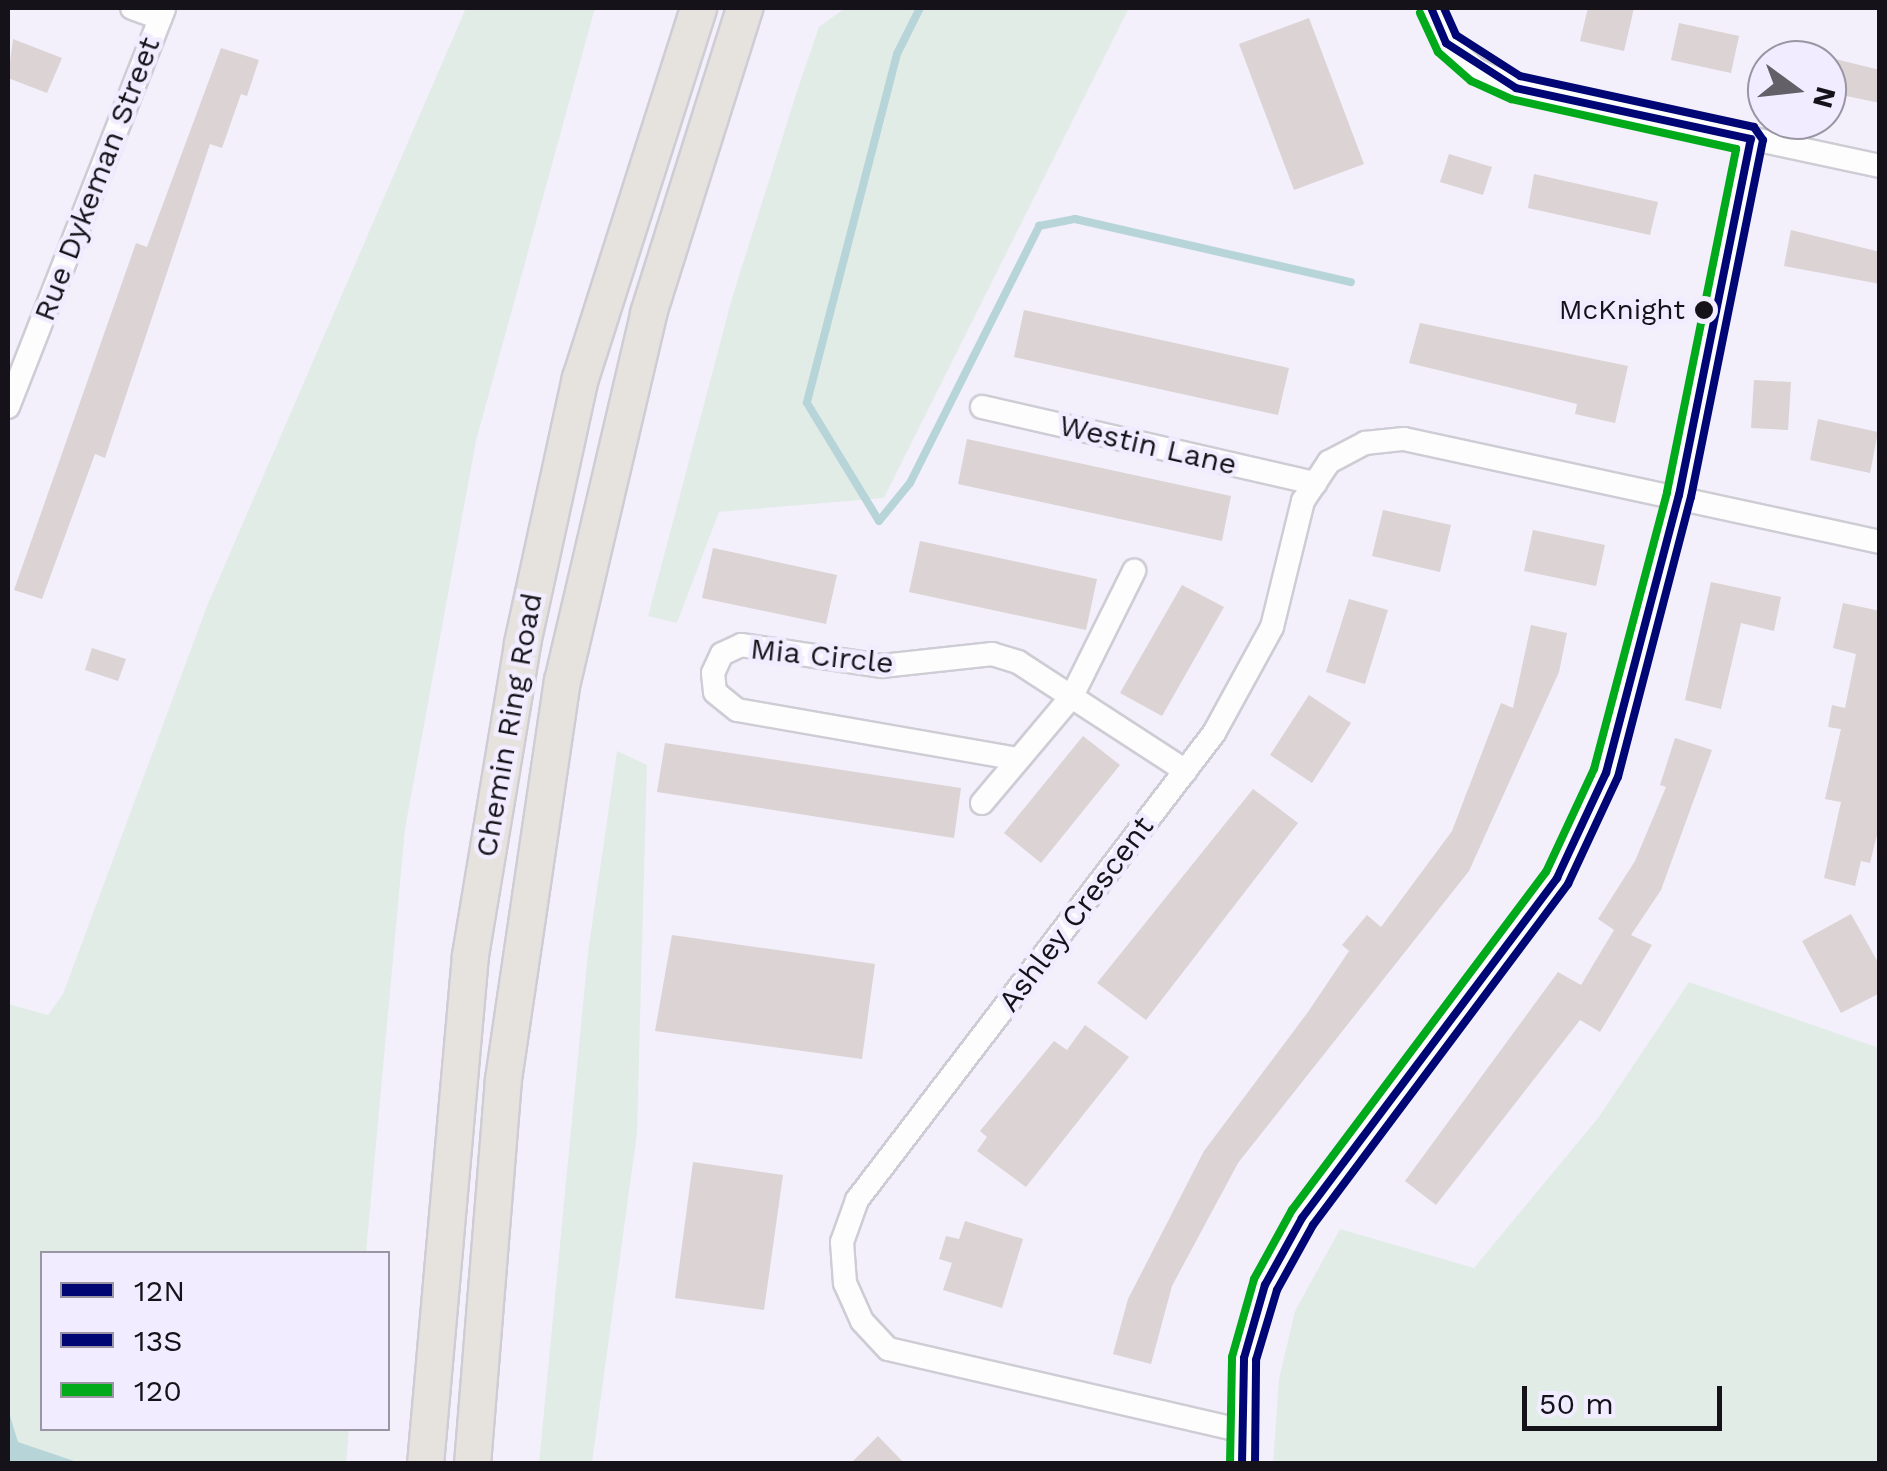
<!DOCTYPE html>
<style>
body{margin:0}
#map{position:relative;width:1887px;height:1471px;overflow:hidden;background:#f3f0fb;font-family:"Work Sans",sans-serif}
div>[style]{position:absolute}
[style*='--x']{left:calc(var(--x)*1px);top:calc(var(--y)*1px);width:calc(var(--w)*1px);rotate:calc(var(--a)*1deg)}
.green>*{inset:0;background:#e2ece7}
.water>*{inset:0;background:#b7d5d9}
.stream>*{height:8px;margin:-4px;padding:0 4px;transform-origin:4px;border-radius:4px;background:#b7d5d9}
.building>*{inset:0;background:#dbd3d4}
.roads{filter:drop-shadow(2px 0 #ceccd4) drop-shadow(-2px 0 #ceccd4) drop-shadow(0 2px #ceccd4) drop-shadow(0 -2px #ceccd4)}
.minor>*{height:22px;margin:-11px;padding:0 11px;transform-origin:11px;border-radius:11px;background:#fdfdfe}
.trunk>*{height:35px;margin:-17.5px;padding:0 17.5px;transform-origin:17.5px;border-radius:17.5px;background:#e6e2de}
.bus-1>*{height:8px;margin:-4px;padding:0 4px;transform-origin:4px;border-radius:4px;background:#000774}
.bus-2>*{height:8px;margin:-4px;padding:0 4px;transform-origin:4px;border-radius:4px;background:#000774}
.bus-3>*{height:8px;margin:-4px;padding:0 4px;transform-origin:4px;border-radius:4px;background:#00aa1a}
.dots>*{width:28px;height:28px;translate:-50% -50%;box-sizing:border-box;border:5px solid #f1ecff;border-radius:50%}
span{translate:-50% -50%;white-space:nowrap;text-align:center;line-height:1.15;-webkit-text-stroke:9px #f1ecff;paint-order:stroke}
.bus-label{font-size:28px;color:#151319}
.right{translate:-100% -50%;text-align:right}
.street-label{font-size:30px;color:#151319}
.frame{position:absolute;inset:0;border:10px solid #151319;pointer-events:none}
.legend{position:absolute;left:40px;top:1251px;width:350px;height:180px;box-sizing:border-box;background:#f1ecff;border:2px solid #9995a3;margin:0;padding:12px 18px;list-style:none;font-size:30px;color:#151319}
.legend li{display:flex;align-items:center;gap:20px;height:50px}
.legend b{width:50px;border:2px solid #9995a3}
.north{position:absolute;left:1747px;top:40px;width:100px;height:100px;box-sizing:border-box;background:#f1ecff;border:2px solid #9995a3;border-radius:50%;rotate:105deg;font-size:28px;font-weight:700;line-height:40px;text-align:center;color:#151319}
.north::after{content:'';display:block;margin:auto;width:35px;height:45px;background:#636068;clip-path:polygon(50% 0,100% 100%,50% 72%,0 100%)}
.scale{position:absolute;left:1522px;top:1386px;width:200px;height:45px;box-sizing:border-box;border:5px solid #151319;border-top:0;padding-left:12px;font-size:30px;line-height:35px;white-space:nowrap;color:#151319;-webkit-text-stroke:8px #f1ecff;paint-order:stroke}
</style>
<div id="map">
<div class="green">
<i style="clip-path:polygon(466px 8px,595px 8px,476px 441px,405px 829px,366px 1253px,42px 1254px,42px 1428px,349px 1429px,346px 1463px,8px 1464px,8px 1004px,48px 1015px,63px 994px,207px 606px)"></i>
<i style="clip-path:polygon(845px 8px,1129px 8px,884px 498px,719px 512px,677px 623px,648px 616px,732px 298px,798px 88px,819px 27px)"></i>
<i style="clip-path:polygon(617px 751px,647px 765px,637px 1133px,592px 1463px,539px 1463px,588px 952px)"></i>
<i style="clip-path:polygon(1689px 982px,1879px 1048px,1879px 1463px,1273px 1463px,1279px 1379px,1295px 1311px,1340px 1229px,1474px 1268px,1598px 1118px)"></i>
</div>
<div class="water">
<i style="clip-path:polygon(8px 1409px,18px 1442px,80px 1463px,8px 1462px)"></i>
</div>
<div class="stream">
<i style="--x:920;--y:8;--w:51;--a:116.6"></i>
<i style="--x:897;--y:54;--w:360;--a:104.5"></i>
<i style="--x:807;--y:403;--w:138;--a:58.6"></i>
<i style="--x:879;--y:521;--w:49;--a:-50.8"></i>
<i style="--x:910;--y:483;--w:288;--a:-63.3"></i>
<i style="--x:1039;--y:226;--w:37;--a:-11"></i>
<i style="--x:1075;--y:219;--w:283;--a:12.9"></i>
</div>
<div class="building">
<i style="clip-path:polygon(1588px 8px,1634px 8px,1624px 51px,1580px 41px)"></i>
<i style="clip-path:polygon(1309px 18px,1364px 164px,1294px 190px,1239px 44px)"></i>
<i style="clip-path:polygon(1679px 23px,1739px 36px,1731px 73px,1671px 60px)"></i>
<i style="clip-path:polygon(13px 39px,62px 58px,47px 93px,8px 78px)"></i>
<i style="clip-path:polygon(221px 48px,259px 60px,247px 96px,241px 94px,222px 148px,210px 144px,105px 458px,95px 454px,42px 599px,14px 590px,136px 243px,147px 247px)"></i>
<i style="clip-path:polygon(1827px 57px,1880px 70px,1880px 103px,1827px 92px)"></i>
<i style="clip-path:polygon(1449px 154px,1492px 167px,1483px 195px,1440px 182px)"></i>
<i style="clip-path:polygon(1534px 174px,1658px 202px,1650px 235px,1528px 208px)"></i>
<i style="clip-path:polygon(1791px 230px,1880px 252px,1880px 284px,1784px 266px)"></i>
<i style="clip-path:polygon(1024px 310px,1289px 368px,1278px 415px,1014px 357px)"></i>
<i style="clip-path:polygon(1420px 323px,1628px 366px,1615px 423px,1575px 414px,1577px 404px,1409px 363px)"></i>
<i style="clip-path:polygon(1754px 380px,1791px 382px,1788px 430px,1751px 428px)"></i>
<i style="clip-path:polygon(1818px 419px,1878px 432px,1870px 473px,1810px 460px)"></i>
<i style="clip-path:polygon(967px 439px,1231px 496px,1222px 541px,958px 484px)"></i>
<i style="clip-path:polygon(1383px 510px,1451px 525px,1440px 572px,1372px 556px)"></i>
<i style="clip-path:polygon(1533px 530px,1605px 545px,1596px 586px,1524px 571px)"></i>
<i style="clip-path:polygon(920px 541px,1097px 579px,1086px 630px,909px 592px)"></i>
<i style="clip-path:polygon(713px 548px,837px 575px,826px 624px,702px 598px)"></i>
<i style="clip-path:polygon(1711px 582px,1781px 597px,1774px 631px,1741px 623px,1721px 709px,1685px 700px)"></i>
<i style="clip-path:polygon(1182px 585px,1224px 607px,1162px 716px,1120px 693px)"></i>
<i style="clip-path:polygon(1349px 599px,1388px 610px,1365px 684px,1326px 672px)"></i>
<i style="clip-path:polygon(1843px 603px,1880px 611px,1880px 823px,1870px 863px,1861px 861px,1855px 886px,1824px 878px,1841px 802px,1825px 799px,1841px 729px,1828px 727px,1832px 705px,1845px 708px,1856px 654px,1833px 648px)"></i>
<i style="clip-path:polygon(1531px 625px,1567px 633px,1559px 672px,1469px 871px,1238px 1163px,1172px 1286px,1151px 1364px,1113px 1354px,1128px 1299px,1204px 1151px,1308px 1012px,1349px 951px,1342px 945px,1367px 915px,1381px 927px,1452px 831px,1501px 703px,1513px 708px)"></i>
<i style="clip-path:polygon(92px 648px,126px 659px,118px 681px,85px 670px)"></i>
<i style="clip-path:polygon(1309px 695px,1351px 723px,1312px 783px,1270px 755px)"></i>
<i style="clip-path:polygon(1083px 736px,1120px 765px,1041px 863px,1004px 833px)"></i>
<i style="clip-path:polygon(1675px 738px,1712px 750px,1661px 890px,1631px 935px,1652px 945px,1600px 1032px,1580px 1020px,1436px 1205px,1405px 1181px,1558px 972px,1581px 985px,1614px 930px,1598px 919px,1635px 861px,1666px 787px,1660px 785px)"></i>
<i style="clip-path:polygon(665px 743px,961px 788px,954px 838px,657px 792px)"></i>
<i style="clip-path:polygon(1253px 789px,1298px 823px,1146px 1020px,1097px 983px)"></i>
<i style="clip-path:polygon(1851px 914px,1880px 966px,1880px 993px,1841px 1013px,1802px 941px)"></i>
<i style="clip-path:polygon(672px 935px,875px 964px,862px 1059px,655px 1031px)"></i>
<i style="clip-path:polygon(1085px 1025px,1129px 1057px,1026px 1187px,977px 1151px,987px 1137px,980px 1131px,1054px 1041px,1067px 1050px)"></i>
<i style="clip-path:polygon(693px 1162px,783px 1175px,764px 1310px,675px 1298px)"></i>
<i style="clip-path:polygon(965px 1221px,1023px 1239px,1002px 1308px,943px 1290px,952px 1263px,939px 1259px,946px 1236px,959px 1239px)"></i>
<i style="clip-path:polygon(878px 1436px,905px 1464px,850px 1464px)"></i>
</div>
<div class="roads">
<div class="minor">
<i style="--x:132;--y:8;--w:30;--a:20"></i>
<i style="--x:1431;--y:8;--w:38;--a:67"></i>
<i style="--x:1446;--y:43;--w:41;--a:41.1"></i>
<i style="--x:1477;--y:70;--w:43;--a:24.8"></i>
<i style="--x:1516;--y:88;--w:372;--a:12.1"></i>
<i style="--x:8;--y:407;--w:428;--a:-68.6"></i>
<i style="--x:982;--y:407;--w:342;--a:12.9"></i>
<i style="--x:1018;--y:759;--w:285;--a:-170.1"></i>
<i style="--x:737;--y:710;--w:28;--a:-141"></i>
<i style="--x:715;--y:692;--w:19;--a:-96"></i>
<i style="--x:713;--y:673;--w:21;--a:-65"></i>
<i style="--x:722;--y:654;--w:21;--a:-25"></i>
<i style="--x:741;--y:645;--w:143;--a:8.5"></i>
<i style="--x:882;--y:666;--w:111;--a:-6.2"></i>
<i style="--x:992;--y:654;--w:27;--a:17"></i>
<i style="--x:1018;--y:662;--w:200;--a:33"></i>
<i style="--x:982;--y:803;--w:140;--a:-49.9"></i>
<i style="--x:1072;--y:696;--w:140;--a:-63.6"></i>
<i style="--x:1239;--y:1430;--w:360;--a:-167"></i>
<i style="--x:888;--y:1349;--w:38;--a:-133"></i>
<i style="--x:862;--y:1321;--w:42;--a:-114.1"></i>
<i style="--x:845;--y:1283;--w:41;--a:-94.2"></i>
<i style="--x:842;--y:1242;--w:45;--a:-70.3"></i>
<i style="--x:857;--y:1200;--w:588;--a:-52.6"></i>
<i style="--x:1214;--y:733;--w:121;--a:-61.3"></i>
<i style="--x:1272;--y:627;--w:130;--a:-76.2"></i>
<i style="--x:1303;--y:501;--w:47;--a:-56.3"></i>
<i style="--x:1329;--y:462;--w:41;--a:-27.8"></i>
<i style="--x:1365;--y:443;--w:39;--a:-6"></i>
<i style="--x:1404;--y:439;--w:487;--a:12.2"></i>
<i style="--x:1242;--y:1464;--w:106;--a:-88.9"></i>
<i style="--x:1244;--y:1358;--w:76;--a:-74"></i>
<i style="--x:1265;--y:1285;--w:77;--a:-61.1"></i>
<i style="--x:1302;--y:1218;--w:425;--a:-53.1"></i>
<i style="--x:1557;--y:878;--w:116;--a:-65"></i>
<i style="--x:1606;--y:773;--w:287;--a:-75.3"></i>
<i style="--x:1679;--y:495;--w:363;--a:-78.6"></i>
</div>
<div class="trunk">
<i style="--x:425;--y:1464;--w:511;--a:-84.95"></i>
<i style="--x:470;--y:955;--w:316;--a:-80.5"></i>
<i style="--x:522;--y:643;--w:271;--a:-77.7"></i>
<i style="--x:580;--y:378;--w:388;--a:-72.3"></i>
<i style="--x:472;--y:1464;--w:386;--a:-85.4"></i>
<i style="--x:503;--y:1079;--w:402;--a:-81.6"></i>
<i style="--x:562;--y:681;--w:378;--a:-76.8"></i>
<i style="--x:648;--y:313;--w:320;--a:-72.5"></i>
</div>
</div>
<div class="bus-1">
<i style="--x:1242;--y:1464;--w:106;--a:-88.9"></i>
<i style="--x:1244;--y:1358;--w:76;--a:-74"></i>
<i style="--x:1265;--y:1285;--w:77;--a:-61.1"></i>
<i style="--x:1302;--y:1218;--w:425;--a:-53.1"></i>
<i style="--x:1557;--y:878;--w:116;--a:-65"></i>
<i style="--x:1606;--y:773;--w:287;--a:-75.3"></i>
<i style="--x:1679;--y:495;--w:363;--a:-78.6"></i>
<i style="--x:1751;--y:139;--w:240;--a:-167.8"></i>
<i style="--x:1516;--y:88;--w:83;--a:-147.3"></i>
<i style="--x:1446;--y:43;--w:38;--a:-113"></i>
</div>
<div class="bus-2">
<i style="--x:1255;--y:1464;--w:104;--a:-89.4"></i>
<i style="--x:1256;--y:1360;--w:73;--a:-73.3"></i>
<i style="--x:1277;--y:1290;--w:74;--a:-61"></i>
<i style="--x:1313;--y:1225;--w:426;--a:-53.2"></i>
<i style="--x:1568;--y:884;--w:118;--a:-65"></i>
<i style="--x:1618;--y:777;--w:289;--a:-75.4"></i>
<i style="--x:1691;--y:497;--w:364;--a:-78.6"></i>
<i style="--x:1763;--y:140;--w:16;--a:-125"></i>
<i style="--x:1754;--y:127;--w:239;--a:-167.7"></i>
<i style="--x:1520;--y:76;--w:76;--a:-147.4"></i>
<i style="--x:1456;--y:35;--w:30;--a:-114"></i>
</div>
<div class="bus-3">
<i style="--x:1230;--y:1464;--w:107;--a:-88.9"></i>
<i style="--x:1232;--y:1357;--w:81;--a:-74.2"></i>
<i style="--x:1254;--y:1279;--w:79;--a:-61.2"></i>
<i style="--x:1292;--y:1210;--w:423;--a:-53.1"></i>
<i style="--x:1546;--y:872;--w:114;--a:-65"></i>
<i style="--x:1594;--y:769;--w:286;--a:-75.2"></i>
<i style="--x:1667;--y:492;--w:350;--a:-78.6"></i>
<i style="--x:1736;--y:149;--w:230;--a:-167.5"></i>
<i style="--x:1511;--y:99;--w:44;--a:-155.8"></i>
<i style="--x:1471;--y:81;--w:44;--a:-138.7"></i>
<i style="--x:1438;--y:52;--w:43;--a:-114.8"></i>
</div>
<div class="dots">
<i style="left:1704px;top:310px;background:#151319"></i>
</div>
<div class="bus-label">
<span class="right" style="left:1685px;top:310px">McKnight</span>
</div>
<div class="street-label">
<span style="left:97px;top:179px;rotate:-69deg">Rue Dykeman Street</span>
<span style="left:1148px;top:445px;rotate:13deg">Westin Lane</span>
<span style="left:822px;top:656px;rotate:6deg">Mia Circle</span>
<span style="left:509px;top:725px;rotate:-80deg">Chemin Ring Road</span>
<span style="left:1076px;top:914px;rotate:-53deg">Ashley Crescent</span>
</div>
<div class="frame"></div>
<ul class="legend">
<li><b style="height:12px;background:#000774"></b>12N</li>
<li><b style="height:12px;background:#000774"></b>13S</li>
<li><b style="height:12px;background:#00aa1a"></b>120</li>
</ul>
<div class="north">N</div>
<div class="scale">50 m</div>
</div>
